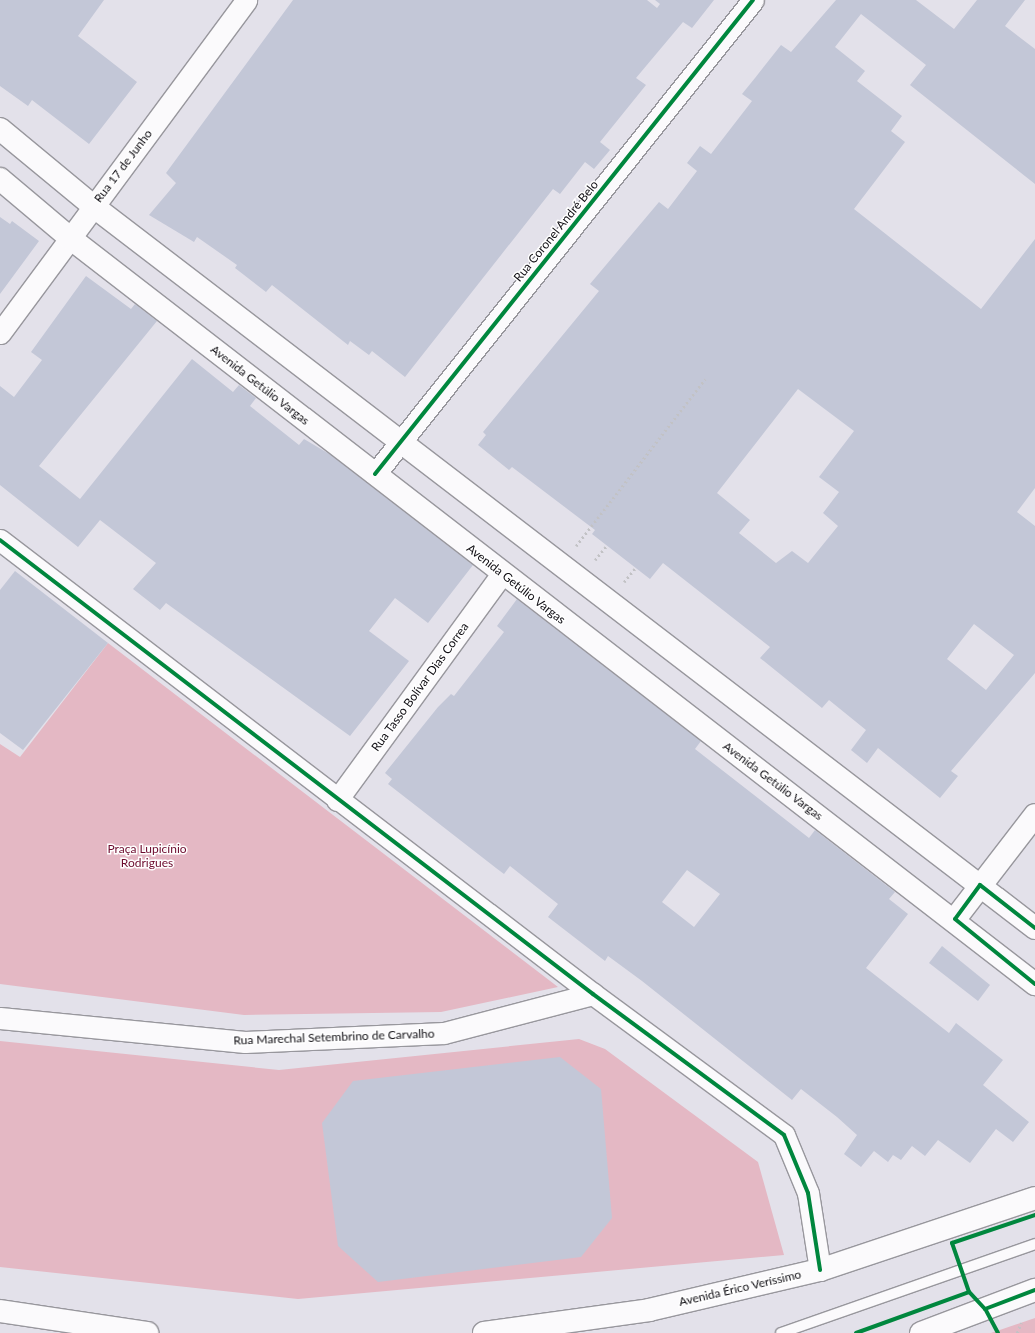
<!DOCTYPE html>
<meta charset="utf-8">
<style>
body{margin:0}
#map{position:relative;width:1035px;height:1333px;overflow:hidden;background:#e3e1ea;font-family:Lato,sans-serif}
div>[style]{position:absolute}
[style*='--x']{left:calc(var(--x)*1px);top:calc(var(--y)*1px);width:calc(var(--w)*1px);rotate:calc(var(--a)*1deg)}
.green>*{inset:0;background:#e4b8c4}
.building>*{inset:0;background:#c3c7d7}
.path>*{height:2.5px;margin-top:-1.25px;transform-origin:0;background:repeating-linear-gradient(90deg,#c2c2c5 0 2px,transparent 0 5px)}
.roads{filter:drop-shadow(1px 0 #98979d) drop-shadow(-1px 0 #98979d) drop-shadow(0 1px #98979d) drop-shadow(0 -1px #98979d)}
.lane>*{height:10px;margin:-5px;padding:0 5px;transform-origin:5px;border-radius:5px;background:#fbfafc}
.street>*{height:21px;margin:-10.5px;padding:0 10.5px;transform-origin:10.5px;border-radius:10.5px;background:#fbfafc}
.secondary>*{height:22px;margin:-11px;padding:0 11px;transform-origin:11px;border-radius:11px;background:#fbfafc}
.cycleway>*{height:4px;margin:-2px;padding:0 2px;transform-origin:2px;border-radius:2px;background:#00873e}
span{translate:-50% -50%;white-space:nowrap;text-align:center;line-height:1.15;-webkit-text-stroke:3px #fff;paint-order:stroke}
.street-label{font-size:12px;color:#0e0c12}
.park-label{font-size:12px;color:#6c0a2d}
</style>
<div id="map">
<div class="green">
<i style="clip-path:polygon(108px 643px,558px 987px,441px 1012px,244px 1015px,0 984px,0 744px,20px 757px)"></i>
<i style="clip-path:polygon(579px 1039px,605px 1049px,758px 1162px,784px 1255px,298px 1299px,0 1267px,0 1041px,279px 1070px)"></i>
<i style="clip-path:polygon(1035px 1318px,1035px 1333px,991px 1333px)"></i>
</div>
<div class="building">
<i style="clip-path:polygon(0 0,104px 0,78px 36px,137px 82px,89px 144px,32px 100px,28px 106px,0 86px)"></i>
<i style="clip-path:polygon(293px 0,647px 0,657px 8px,660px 4px,655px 0,714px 0,692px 28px,683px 22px,636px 78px,646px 85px,600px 142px,610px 150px,594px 169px,585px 162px,560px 194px,553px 189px,405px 377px,372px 351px,369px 355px,350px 341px,348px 345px,272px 285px,266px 292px,235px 268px,237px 265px,197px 237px,194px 242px,149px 215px,176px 183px,166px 173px)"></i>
<i style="clip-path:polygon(evenodd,836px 0,916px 0,954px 29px,977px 0,1025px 0,1005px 26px,1035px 49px,1035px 184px,910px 85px,926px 65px,861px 14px,835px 47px,865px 71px,857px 81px,902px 116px,891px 131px,905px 142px,854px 209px,981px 309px,1035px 239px,1035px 488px,1017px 512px,1035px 526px,1035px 673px,951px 771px,958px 776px,940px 798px,878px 748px,867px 763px,851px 750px,866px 730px,829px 700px,822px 708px,760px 658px,770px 647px,663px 563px,650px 579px,592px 534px,595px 530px,512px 467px,509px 470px,478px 445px,486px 435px,483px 432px,599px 291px,590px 284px,659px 202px,668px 209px,697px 171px,687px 163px,700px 146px,711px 154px,752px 101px,742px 94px,755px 78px,781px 45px,791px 52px,836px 0,798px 389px,854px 431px,819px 477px,839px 492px,823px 513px,838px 526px,808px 563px,792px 551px,776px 563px,739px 533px,750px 520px,717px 493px,798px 389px,836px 0,974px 624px,1014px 655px,986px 690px,947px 659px,974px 624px)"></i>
<i style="clip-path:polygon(0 217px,10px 224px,12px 221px,39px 241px,0 294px)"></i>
<i style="clip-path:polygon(86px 276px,131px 309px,135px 304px,157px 321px,39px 466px,80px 499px,192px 359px,233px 392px,239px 385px,256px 398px,250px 406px,299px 445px,304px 439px,331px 455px,473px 565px,428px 623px,395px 598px,369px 631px,409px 661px,350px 736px,166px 603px,160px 610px,133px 589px,156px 563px,100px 520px,78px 547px,0 485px,0 386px,14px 397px,42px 360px,31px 352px)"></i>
<i style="clip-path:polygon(15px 571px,108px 643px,23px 750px,0 733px,0 590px)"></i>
<i style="clip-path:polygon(evenodd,517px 599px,701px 741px,695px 749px,809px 838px,815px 830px,895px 892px,889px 899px,908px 914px,866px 968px,949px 1033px,956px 1023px,1003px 1060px,983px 1085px,1029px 1122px,1013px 1142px,996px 1129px,970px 1163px,938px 1140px,925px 1156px,912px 1146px,901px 1160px,893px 1155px,888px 1162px,874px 1151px,861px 1167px,844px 1154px,857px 1135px,837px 1117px,801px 1089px,792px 1100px,642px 981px,608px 956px,605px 961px,548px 917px,558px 904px,510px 866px,504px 874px,496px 868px,388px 784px,392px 779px,385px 773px,438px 707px,451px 694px,454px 696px,504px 632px,497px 626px,517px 599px,687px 870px,720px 894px,694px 927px,662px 902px,687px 870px)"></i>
<i style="clip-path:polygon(942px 946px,990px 985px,978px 1001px,929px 963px)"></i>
<i style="clip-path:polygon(560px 1057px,601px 1089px,612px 1218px,581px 1257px,378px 1282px,338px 1246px,322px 1123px,353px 1081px)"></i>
</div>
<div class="path">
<i style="--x:576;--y:546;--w:211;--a:-52.3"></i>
<i style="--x:595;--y:560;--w:19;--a:-51"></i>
<i style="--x:624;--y:582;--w:19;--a:-51"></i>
<i style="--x:1017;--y:1333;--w:11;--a:-68"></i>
</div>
<div class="roads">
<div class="lane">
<i style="--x:781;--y:1333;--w:269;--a:-19.3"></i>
</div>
<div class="street">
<i style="--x:0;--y:333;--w:414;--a:-53.5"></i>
<i style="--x:375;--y:474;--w:606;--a:-51.43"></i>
<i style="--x:0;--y:540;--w:747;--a:37.44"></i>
<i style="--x:593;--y:994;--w:237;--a:36.4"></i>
<i style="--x:784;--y:1135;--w:63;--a:67.5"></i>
<i style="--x:808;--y:1193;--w:78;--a:81.1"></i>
<i style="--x:337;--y:800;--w:280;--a:-53.9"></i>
<i style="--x:0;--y:1018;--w:246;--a:5.6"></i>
<i style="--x:245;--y:1042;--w:199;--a:-2.6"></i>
<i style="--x:444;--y:1033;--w:154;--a:-14.7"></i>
</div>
<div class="secondary">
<i style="--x:0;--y:129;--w:121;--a:39.6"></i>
<i style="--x:93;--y:206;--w:1187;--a:37.47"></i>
<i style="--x:0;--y:179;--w:92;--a:40.1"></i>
<i style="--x:70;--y:238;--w:1220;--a:37.71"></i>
<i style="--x:955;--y:919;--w:131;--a:-52.4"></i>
<i style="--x:0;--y:1311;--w:149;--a:8.5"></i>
<i style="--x:484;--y:1333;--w:167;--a:-7.9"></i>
<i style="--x:649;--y:1310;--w:176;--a:-13.2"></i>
<i style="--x:820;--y:1270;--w:227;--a:-18.5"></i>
<i style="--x:921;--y:1333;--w:122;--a:-20.7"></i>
</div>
</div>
<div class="cycleway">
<i style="--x:375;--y:474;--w:606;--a:-51.43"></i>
<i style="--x:0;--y:540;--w:747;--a:37.44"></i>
<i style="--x:593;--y:994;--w:237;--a:36.4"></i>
<i style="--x:784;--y:1135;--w:63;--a:67.5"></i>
<i style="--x:808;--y:1193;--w:78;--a:81.1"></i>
<i style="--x:1035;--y:928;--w:70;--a:-142"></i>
<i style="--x:980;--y:885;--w:42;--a:126.3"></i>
<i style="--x:955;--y:919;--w:103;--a:39.1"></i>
<i style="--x:985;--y:1309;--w:53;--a:-20.8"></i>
<i style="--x:856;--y:1333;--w:120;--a:-19.9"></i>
<i style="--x:998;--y:1333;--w:27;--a:-118"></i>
<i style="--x:985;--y:1309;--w:23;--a:-133"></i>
<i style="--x:969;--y:1292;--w:52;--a:-109.1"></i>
<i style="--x:952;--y:1243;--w:88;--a:-18.6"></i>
</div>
<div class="street-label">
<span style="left:123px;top:166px;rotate:-53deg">Rua 17 de Junho</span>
<span style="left:556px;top:231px;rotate:-51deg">Rua Coronel André Belo</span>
<span style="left:260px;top:385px;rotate:38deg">Avenida Getúlio Vargas</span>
<span style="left:516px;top:584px;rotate:38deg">Avenida Getúlio Vargas</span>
<span style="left:420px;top:687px;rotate:-54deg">Rua Tasso Bolívar Dias Correa</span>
<span style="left:773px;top:781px;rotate:37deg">Avenida Getúlio Vargas</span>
<span style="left:334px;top:1037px;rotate:-2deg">Rua Marechal Setembrino de Carvalho</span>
<span style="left:740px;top:1288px;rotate:-13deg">Avenida Érico Veríssimo</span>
</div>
<div class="park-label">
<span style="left:147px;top:856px">Praça Lupicínio<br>Rodrigues</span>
</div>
</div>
